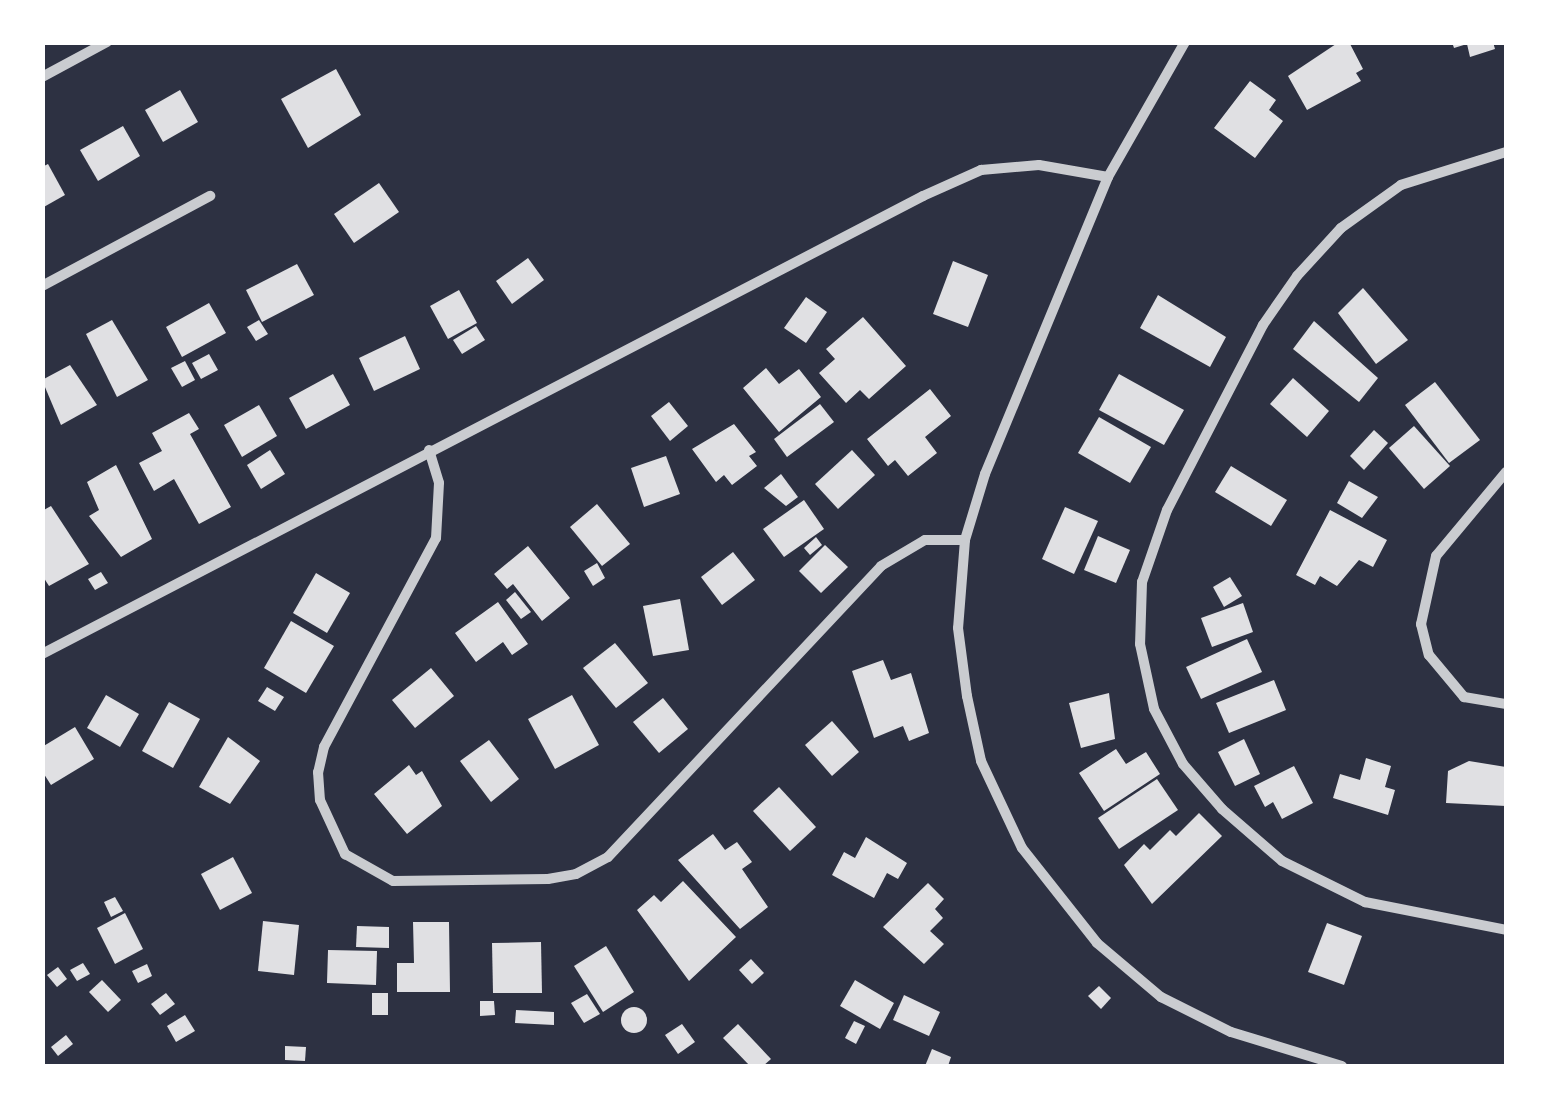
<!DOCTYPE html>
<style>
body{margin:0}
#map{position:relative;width:1549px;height:1109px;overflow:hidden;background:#2d3142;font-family:"PT Sans Narrow",sans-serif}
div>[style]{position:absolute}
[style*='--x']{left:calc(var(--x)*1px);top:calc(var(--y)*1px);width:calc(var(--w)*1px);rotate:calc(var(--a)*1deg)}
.building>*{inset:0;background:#e0e0e3}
.round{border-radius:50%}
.minor>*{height:10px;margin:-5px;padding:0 5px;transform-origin:5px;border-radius:5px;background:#caccd0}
span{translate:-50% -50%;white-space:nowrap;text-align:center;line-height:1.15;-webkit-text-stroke:9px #fff;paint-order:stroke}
.frame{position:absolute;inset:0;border:45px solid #fff;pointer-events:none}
</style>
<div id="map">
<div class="building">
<i style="clip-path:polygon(1339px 42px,1349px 42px,1363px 69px,1356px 73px,1361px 81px,1307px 110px,1288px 76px)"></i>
<i style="clip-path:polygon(1452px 42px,1493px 42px,1495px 49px,1470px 57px,1467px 44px,1454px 48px)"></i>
<i style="clip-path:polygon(336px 69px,361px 115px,308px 148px,281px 99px)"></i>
<i style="clip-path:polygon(1250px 81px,1276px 100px,1269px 110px,1283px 121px,1255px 158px,1214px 128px)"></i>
<i style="clip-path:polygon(180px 90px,198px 122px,163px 142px,145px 110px)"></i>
<i style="clip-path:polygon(123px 126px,140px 156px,98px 181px,80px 150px)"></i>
<i style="clip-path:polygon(48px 164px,65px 195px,42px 208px,42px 167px)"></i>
<i style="clip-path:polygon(379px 183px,399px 212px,354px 243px,334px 214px)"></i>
<i style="clip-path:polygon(528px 258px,544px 280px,512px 304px,496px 281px)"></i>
<i style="clip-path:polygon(953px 261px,988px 275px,968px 327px,933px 314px)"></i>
<i style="clip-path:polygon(297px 264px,314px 295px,262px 322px,246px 290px)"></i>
<i style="clip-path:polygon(1363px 288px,1408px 340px,1376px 364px,1338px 313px)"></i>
<i style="clip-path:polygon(459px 290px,477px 323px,448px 339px,430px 306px)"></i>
<i style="clip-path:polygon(1158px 295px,1226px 337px,1210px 367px,1140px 328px)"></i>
<i style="clip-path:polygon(806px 297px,827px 312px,806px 343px,784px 328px)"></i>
<i style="clip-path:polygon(209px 303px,226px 333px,182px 357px,166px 327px)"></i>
<i style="clip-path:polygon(863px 317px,906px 366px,869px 399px,860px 390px,846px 403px,819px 373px,835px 359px,826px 349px)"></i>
<i style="clip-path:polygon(112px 320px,148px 380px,117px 397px,86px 334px)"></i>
<i style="clip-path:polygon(259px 320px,268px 334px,256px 341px,247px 327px)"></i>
<i style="clip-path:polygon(1314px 321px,1378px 378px,1359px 402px,1293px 349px)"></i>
<i style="clip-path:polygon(476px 326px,485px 340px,462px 354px,453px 340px)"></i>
<i style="clip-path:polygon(405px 336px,420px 369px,374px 391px,359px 358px)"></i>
<i style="clip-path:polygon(209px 354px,218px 370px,201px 379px,192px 363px)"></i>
<i style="clip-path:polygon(185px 361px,195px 380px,182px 387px,171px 368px)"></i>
<i style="clip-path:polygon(70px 365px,97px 405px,61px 425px,42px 380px)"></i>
<i style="clip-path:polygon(766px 368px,779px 384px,799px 369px,821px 397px,779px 432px,743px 388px)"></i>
<i style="clip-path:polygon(333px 374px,350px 405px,306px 429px,289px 398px)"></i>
<i style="clip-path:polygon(1119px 374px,1184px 410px,1164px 445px,1099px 410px)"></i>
<i style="clip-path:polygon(1293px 378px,1329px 411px,1307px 437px,1270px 404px)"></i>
<i style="clip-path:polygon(1435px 382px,1480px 440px,1449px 463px,1405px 405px)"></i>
<i style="clip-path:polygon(930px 389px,951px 416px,925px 437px,937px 453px,908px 476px,895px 460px,888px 466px,867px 439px)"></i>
<i style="clip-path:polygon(669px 402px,688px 426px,670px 441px,651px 416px)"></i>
<i style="clip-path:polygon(820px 404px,834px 422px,787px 457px,774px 439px)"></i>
<i style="clip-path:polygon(259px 405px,277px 436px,242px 457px,224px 425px)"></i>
<i style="clip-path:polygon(189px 413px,199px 429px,190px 434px,231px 507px,199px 524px,174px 479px,154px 491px,139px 463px,162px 451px,152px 433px)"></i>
<i style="clip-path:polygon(1099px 417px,1151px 447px,1130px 483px,1078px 453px)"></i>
<i style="clip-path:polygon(734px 424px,756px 452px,749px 456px,757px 466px,732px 485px,724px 475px,716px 482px,692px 449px)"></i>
<i style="clip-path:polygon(1414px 426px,1450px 466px,1424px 489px,1389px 448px)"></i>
<i style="clip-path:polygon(1374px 430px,1388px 443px,1364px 470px,1350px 456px)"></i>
<i style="clip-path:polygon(270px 450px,285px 474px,261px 489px,247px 465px)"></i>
<i style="clip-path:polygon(852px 450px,875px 475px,838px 509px,815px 484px)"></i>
<i style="clip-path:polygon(666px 456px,680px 494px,644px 507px,631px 468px)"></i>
<i style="clip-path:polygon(116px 465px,152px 539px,121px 557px,89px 516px,99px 510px,87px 482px)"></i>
<i style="clip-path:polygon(1231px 466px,1287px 500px,1271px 526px,1215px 492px)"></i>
<i style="clip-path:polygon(781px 474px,798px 497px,786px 506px,764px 488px)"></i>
<i style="clip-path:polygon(1349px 481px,1378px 497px,1362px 518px,1337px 503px)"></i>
<i style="clip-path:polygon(804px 500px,824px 529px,784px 557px,763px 529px)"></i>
<i style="clip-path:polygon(597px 504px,630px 544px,602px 566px,570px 527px)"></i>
<i style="clip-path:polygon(51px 506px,89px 564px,49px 586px,42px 575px,42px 511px)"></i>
<i style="clip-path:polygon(1065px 507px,1098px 521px,1074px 574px,1042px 559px)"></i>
<i style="clip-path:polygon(1330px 510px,1387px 540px,1373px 567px,1359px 560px,1337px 586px,1320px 576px,1315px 585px,1296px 575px)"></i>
<i style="clip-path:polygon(1098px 536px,1130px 550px,1116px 583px,1084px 570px)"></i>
<i style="clip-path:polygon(816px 537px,822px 545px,810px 555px,804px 548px)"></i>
<i style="clip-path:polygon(825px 545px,848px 567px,821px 593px,799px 571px)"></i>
<i style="clip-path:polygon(528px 546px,570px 598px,542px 621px,513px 584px,507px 589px,494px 574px)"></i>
<i style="clip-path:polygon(733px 552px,755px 580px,722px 605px,701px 577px)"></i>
<i style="clip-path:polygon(597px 563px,605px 578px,593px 586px,584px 571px)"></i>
<i style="clip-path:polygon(101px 572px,108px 583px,95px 590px,88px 579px)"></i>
<i style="clip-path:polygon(316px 573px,350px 593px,327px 633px,293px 613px)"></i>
<i style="clip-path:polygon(1230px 577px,1242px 596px,1224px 607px,1213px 587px)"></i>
<i style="clip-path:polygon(515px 592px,531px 612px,521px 619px,506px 600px)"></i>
<i style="clip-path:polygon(680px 599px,689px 650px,653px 656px,643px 606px)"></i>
<i style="clip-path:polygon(498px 602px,528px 644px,512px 655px,503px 642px,476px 662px,455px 633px)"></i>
<i style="clip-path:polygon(1243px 603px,1253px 632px,1212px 647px,1201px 618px)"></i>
<i style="clip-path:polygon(291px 621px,334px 646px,306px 693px,264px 668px)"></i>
<i style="clip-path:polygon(1247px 639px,1262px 672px,1201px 699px,1186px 667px)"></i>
<i style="clip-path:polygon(615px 643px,648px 683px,616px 708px,583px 668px)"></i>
<i style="clip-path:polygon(883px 660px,891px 680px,911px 673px,929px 733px,909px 741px,903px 726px,874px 738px,852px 671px)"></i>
<i style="clip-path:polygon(431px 668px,454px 696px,415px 728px,392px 700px)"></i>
<i style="clip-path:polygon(1274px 680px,1286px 710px,1229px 733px,1216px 703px)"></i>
<i style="clip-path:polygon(267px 687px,284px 697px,275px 711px,258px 701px)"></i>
<i style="clip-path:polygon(1109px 693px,1115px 739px,1081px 748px,1069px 703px)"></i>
<i style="clip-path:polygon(106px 695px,139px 714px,120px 747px,87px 728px)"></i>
<i style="clip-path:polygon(572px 695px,599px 745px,555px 769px,528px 719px)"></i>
<i style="clip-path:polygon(663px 698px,688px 729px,659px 753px,633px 722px)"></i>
<i style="clip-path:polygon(169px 702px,200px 719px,173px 768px,142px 751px)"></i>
<i style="clip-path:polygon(832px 721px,859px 752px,832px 776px,805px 745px)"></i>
<i style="clip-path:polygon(75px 727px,94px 759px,51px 785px,42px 771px,42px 747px)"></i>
<i style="clip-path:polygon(228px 737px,260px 761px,230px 804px,199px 787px)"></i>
<i style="clip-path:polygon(1244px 739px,1260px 774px,1235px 786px,1218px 752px)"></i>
<i style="clip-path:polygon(489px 740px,519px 779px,491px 802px,460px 761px)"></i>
<i style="clip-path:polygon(1116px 749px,1126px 764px,1146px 752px,1160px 774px,1104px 811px,1079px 773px)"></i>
<i style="clip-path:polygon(1366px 758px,1391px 766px,1385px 787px,1395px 790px,1388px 815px,1333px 798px,1340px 774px,1360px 780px)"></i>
<i style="clip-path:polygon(1469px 761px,1506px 767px,1506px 806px,1446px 803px,1448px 771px)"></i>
<i style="clip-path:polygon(409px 765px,416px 775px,422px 771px,442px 806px,407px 834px,374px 794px)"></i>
<i style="clip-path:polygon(1294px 766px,1313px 803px,1282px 819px,1273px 802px,1265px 807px,1254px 786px)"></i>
<i style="clip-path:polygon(1157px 779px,1178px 810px,1119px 849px,1098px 818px)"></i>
<i style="clip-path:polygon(779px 787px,816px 827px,790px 851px,753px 811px)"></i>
<i style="clip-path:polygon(1199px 813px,1222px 836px,1152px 904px,1124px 865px,1144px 844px,1150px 850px,1170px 830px,1176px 836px)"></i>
<i style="clip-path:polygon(713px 834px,725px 850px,737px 842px,752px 862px,742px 869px,768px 907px,740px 929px,678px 860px)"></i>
<i style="clip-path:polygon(866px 837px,907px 863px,898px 879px,887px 873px,874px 898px,832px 875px,844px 852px,855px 858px)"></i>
<i style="clip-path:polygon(233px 857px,252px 893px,220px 910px,201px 874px)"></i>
<i style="clip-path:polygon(683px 881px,736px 937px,689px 981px,637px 910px,654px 895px,661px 902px)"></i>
<i style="clip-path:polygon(928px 883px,944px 899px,935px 909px,943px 918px,930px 931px,944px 944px,924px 964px,883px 927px)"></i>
<i style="clip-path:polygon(115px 897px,123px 911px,111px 917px,104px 902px)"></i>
<i style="clip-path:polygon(125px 913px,143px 949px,115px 964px,97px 928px)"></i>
<i style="clip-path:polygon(263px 921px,299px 925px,294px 975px,258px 971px)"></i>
<i style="clip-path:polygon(413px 922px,449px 922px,450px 992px,397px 992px,397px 963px,414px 963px)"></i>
<i style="clip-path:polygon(1327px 923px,1362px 936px,1344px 985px,1308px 972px)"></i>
<i style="clip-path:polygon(357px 926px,389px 927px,389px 948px,356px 947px)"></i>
<i style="clip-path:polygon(541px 942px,542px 993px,493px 993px,492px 943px)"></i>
<i style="clip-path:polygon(606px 946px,634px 992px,603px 1012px,574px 966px)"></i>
<i style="clip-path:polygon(328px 950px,377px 951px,376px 985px,327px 983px)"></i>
<i style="clip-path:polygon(751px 959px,764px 973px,752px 984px,739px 970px)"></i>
<i style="clip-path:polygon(83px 963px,90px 974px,77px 981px,70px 970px)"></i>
<i style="clip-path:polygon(147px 964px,152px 976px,138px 983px,132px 971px)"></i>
<i style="clip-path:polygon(58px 967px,67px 979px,57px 987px,47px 975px)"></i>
<i style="clip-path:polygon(102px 980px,121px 1000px,108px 1012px,89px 992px)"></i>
<i style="clip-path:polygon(855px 980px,894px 1003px,880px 1029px,840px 1006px)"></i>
<i style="clip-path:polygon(1099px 986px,1111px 998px,1101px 1009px,1088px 996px)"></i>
<i style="clip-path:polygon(166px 993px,175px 1004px,160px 1015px,151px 1004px)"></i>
<i style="clip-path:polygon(372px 993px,388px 993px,388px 1015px,372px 1015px)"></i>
<i style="clip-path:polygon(587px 994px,600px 1014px,584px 1023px,571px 1003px)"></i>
<i style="clip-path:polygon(904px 995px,940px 1012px,929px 1036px,893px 1020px)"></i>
<i style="clip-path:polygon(480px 1001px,494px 1001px,495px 1015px,480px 1016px)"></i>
<i class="round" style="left:621px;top:1007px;width:26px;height:26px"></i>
<i style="clip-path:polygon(516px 1010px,554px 1012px,554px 1025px,515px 1023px)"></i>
<i style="clip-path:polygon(185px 1015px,195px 1031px,176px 1042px,167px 1026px)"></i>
<i style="clip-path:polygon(854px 1021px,865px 1026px,856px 1044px,845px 1038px)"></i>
<i style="clip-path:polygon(682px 1024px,695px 1042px,678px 1054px,665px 1035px)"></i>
<i style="clip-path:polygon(738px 1024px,771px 1059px,763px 1066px,750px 1066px,723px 1038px)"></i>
<i style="clip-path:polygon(66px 1035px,73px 1044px,58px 1056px,51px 1047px)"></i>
<i style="clip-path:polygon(285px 1046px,306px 1047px,305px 1061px,285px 1060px)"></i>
<i style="clip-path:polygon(932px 1049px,951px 1057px,948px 1066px,925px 1066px)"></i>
</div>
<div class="minor">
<i style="--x:1185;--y:42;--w:155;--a:119.7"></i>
<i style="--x:1108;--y:177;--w:321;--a:112.5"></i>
<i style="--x:985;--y:474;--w:69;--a:106.9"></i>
<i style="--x:965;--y:540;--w:88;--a:94.5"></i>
<i style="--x:958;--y:628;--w:69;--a:82.5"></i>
<i style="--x:967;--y:696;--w:66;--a:77.8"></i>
<i style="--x:981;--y:761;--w:96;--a:64.8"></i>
<i style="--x:1022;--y:848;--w:121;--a:51.7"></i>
<i style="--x:1097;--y:943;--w:84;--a:40.2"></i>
<i style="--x:1161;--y:997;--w:78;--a:26.6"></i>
<i style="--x:1231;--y:1032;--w:116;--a:17"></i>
<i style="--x:42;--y:77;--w:74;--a:-28.3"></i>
<i style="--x:1506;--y:152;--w:110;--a:162.6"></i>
<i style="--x:1401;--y:185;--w:74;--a:144.4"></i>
<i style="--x:1341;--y:228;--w:65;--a:132.5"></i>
<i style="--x:1297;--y:276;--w:60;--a:124.8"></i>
<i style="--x:1263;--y:325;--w:208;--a:117.4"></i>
<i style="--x:1167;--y:510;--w:76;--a:109.1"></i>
<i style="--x:1142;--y:582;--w:62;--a:91.8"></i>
<i style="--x:1140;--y:644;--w:66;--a:77.8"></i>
<i style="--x:1154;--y:709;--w:62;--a:62.2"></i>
<i style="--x:1183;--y:764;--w:60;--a:49.1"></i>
<i style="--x:1222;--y:809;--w:79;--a:40.9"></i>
<i style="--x:1282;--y:861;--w:93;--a:26.3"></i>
<i style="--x:1365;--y:902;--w:144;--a:11.2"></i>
<i style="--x:42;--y:286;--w:191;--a:-28.2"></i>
<i style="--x:429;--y:450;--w:34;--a:73"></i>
<i style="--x:439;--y:483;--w:55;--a:93.1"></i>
<i style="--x:436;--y:538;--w:237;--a:118.2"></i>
<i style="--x:324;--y:747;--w:26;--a:103"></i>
<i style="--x:318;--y:772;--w:28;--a:86"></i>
<i style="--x:320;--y:800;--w:60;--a:65.2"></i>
<i style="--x:345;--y:854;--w:55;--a:29.4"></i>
<i style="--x:393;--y:881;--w:155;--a:-0.7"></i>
<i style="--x:548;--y:879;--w:28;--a:-10"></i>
<i style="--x:576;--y:874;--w:36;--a:-28"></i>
<i style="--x:608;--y:857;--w:399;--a:-46.8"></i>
<i style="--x:881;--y:566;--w:51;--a:-30.6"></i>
<i style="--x:925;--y:540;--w:40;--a:0"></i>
<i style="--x:1506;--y:472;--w:109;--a:129.8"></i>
<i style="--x:1436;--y:556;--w:70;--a:102.4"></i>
<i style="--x:1421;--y:624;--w:32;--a:76"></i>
<i style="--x:1429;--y:655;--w:55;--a:50.2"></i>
<i style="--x:1464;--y:697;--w:43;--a:9.5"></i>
<i style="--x:42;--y:654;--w:993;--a:-27.47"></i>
<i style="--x:923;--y:196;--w:64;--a:-24.1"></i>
<i style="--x:981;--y:170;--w:58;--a:-4.9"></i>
<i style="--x:1039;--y:165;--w:70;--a:9.9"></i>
</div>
<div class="frame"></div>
</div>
